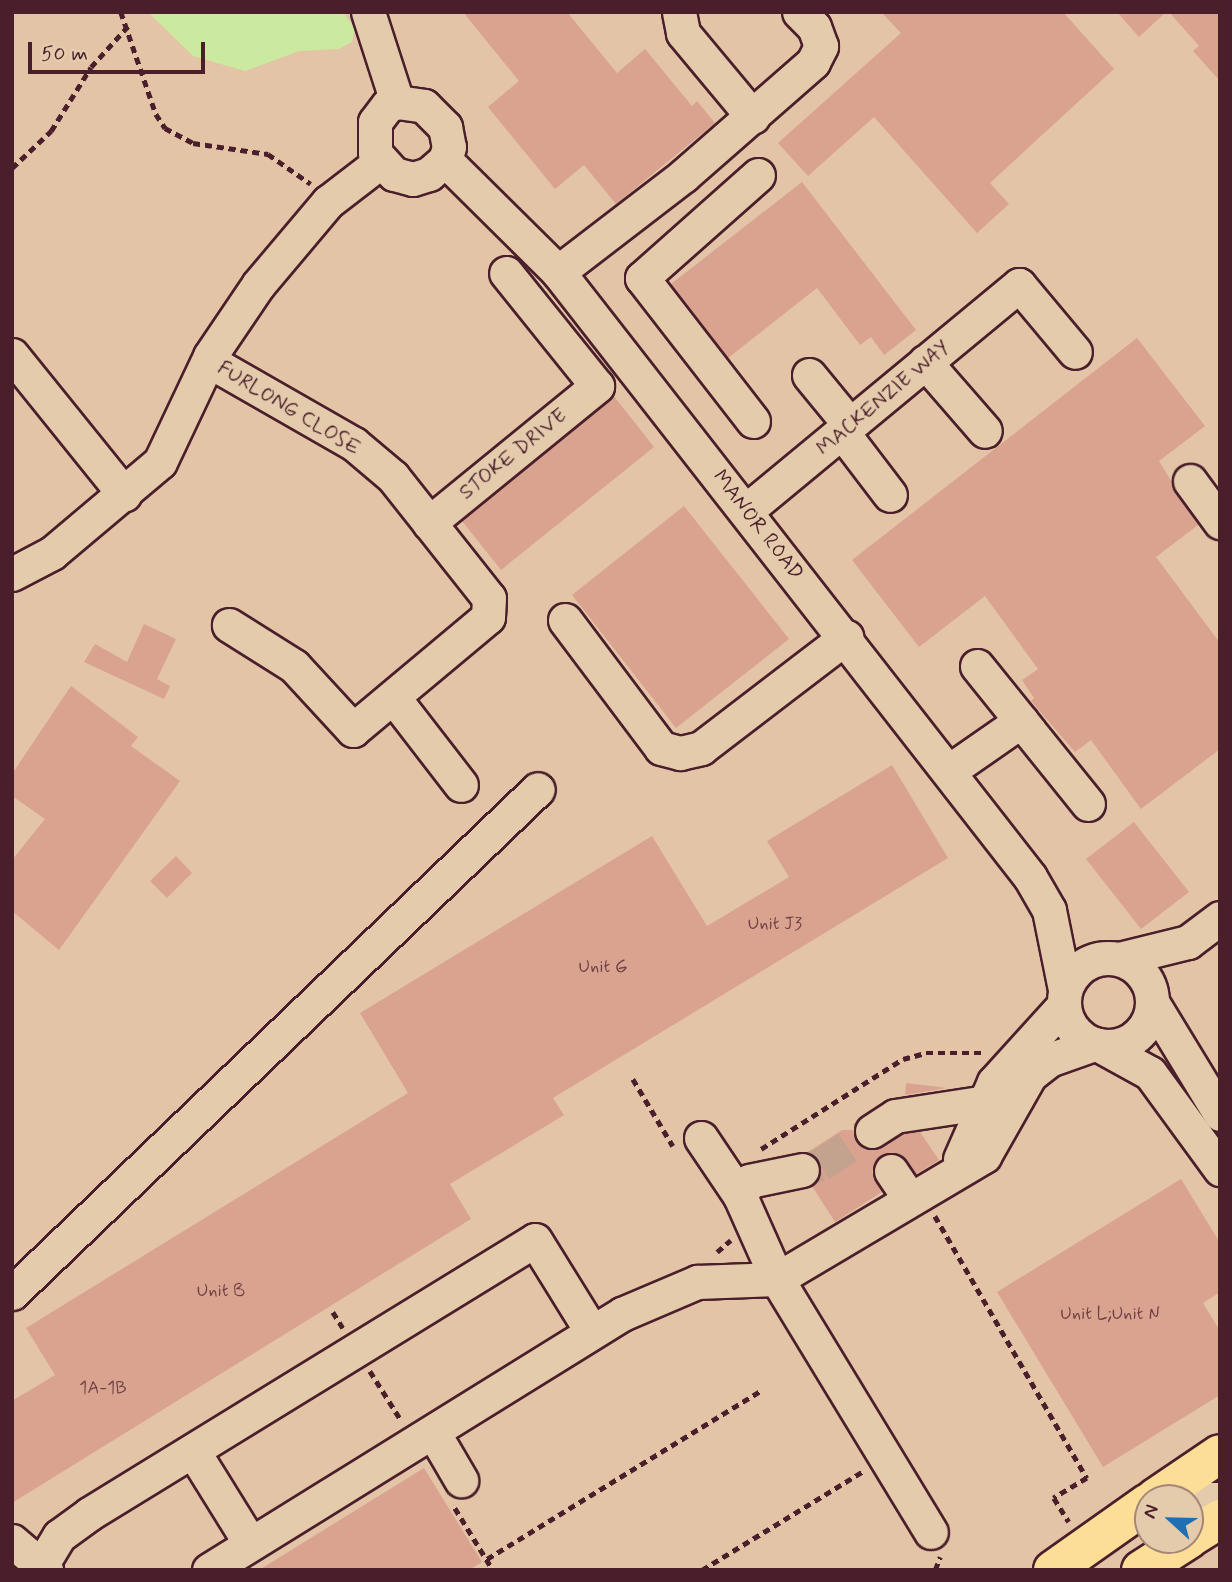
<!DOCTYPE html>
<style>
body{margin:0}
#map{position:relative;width:1232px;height:1582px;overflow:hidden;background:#e3c4a7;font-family:Mynerve,sans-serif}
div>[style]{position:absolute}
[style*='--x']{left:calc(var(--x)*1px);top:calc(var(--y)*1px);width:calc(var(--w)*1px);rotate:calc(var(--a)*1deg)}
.green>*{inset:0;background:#cce9a0}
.building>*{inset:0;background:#d9a390}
.minor-tunnel>*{height:33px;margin-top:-16.5px;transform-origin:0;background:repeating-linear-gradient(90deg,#c4a38e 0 33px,transparent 0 50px)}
.path>*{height:4.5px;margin-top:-2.25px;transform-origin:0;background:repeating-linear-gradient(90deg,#4a1f2b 0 7px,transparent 0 12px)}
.roads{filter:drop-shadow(2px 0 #4a1f2b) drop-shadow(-2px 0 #4a1f2b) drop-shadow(0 2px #4a1f2b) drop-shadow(0 -2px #4a1f2b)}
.minor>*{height:33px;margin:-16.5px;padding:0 16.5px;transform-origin:16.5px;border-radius:16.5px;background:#e4cbac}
.minor>.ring{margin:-16.5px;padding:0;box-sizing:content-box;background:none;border:33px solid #e4cbac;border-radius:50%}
.highway>*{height:38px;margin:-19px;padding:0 19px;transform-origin:19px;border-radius:19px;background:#fdde96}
span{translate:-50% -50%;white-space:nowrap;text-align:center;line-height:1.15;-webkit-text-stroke:5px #e4cbac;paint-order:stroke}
.number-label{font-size:18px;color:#6e4044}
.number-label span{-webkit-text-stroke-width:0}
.street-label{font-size:21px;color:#4a1f2b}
.frame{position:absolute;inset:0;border:14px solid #4a1f2b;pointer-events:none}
.north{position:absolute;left:1134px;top:1484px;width:70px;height:70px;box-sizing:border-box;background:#e4cbac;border:2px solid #a68678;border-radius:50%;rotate:292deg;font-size:19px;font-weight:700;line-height:28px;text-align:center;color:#4a1f2b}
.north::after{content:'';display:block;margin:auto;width:24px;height:32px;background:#1f6fb2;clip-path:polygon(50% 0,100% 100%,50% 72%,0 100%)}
.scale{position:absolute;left:28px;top:42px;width:177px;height:32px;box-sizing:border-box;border:4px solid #4a1f2b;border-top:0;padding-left:9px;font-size:21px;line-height:24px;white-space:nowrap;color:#4a1f2b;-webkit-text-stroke:5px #e4cbac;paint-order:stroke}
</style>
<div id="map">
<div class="green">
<i style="clip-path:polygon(148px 12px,343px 12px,355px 29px,352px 42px,339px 49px,299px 51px,245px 71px,193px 56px)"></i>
</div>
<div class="building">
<i style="clip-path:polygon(463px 12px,567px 12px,617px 73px,645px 49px,692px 106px,697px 101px,715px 123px,616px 204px,584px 165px,555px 189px,488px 107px,519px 81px)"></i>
<i style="clip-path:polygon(881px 12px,1063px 12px,1114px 69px,990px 183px,1009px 204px,977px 233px,874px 117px,808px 176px,778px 143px,901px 33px)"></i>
<i style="clip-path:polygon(1117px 12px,1166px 12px,1139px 37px)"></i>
<i style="clip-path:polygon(1169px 12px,1220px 12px,1220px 81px,1193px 51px,1199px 46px)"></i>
<i style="clip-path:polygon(802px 182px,916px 330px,884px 355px,871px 337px,860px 345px,817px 288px,728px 358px,671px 284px)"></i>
<i style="clip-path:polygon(1137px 338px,1205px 426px,1159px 461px,1198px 525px,1156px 557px,1220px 643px,1220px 749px,1141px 809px,1091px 740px,1075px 752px,1031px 701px,1034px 698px,1022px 680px,1038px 669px,985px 596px,919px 647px,852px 560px)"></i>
<i style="clip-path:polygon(613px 395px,654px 447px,501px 570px,462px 521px)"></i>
<i style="clip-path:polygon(684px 506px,789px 639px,676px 728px,572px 595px)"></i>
<i style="clip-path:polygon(144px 624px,176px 639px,157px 679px,170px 686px,164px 699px,84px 662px,95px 644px,127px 662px)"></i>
<i style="clip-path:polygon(71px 686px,138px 737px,131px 746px,180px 781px,59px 950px,12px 911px,12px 860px,45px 819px,12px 796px,12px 774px)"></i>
<i style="clip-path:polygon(892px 765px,948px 858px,553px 1098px,564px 1115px,450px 1184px,471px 1219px,12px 1503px,12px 1401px,55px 1375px,26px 1328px,408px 1093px,360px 1013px,652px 836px,707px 926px,789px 877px,767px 841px)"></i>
<i style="clip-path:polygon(1134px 822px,1189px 892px,1141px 929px,1086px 859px)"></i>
<i style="clip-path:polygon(176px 856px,192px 873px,167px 898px,150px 881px)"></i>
<i style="clip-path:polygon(906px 1083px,947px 1088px,905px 1095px)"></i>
<i style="clip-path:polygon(842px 1130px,853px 1130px,856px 1142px,872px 1150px,902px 1134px,920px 1132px,939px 1160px,916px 1174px,900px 1154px,881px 1155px,872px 1172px,882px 1192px,835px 1222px,812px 1186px,821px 1167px,808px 1152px)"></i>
<i style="clip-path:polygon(1181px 1179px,1220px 1243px,1220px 1292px,1203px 1303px,1220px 1331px,1220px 1395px,1103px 1467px,997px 1292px)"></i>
<i style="clip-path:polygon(424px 1468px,482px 1562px,469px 1570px,259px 1570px)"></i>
</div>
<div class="minor-tunnel">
<i style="--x:802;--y:1170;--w:19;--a:-16"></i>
<i style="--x:820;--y:1165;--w:62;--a:-33.2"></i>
</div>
<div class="path">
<i style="--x:121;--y:12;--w:108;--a:71.1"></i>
<i style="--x:156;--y:114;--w:17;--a:57"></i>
<i style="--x:165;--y:128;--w:32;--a:28"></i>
<i style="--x:193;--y:143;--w:76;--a:8.3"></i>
<i style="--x:268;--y:154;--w:52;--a:34.9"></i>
<i style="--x:12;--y:168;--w:54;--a:-43.5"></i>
<i style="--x:51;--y:131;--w:75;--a:-58"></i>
<i style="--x:91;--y:67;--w:55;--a:-47.9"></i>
<i style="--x:633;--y:1079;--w:78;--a:59.2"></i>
<i style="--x:761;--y:1149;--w:168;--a:-32.4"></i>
<i style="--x:903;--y:1059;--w:24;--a:-15"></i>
<i style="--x:926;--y:1053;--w:55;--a:0"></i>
<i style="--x:935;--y:1216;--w:303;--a:59.9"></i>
<i style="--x:1087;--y:1478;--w:39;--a:149"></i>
<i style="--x:1054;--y:1498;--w:28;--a:58"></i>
<i style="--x:717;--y:1252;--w:18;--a:-41"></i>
<i style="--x:333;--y:1312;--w:19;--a:58"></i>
<i style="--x:370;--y:1371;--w:58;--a:57.7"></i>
<i style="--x:455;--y:1508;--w:73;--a:58.5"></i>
<i style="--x:487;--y:1559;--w:321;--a:-31.6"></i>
<i style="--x:702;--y:1570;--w:188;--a:-31.5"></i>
<i style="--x:935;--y:1570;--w:14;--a:-69"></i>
</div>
<div class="roads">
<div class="minor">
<i style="--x:368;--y:12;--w:95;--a:72.1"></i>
<i style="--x:679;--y:12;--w:21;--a:79"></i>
<i style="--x:683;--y:33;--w:109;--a:50.2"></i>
<i style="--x:397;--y:102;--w:27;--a:8"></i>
<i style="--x:424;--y:106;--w:30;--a:45"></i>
<i style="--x:445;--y:127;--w:20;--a:79"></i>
<i style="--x:449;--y:147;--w:14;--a:107"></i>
<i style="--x:445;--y:160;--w:21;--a:139"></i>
<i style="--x:429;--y:174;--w:17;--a:163"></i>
<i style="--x:413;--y:179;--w:20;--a:-165"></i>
<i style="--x:394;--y:174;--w:28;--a:-132"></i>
<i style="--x:375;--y:153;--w:31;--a:-90"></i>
<i style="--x:375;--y:122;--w:21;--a:-53"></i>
<i style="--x:388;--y:105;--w:9;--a:-18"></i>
<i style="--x:445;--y:160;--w:159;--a:44.7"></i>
<i style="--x:558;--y:272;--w:767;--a:52.04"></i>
<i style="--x:1030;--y:877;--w:38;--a:60"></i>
<i style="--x:1049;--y:910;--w:81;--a:78.6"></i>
<i style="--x:558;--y:272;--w:158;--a:-37.5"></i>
<i style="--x:683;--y:176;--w:173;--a:-41.2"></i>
<i style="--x:813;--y:62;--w:18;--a:-63"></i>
<i style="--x:821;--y:46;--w:20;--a:-110"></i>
<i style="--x:814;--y:27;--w:21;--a:-135"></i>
<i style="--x:12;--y:355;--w:179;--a:51.1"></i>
<i style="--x:209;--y:361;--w:167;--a:29.8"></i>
<i style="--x:354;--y:444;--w:51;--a:40.2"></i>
<i style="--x:393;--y:477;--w:154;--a:51.6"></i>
<i style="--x:489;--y:598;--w:19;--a:93"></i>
<i style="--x:488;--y:617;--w:176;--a:140.1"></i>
<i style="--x:353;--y:730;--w:87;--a:-132.7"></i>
<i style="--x:294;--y:666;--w:77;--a:-147.8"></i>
<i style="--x:925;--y:362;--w:91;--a:49"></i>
<i style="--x:809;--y:375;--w:65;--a:50.6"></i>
<i style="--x:753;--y:421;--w:181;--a:-127.8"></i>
<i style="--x:642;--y:278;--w:155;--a:-41.6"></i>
<i style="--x:842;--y:432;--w:79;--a:52.7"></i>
<i style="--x:1190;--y:481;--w:51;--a:53.8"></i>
<i style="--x:747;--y:510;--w:353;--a:-39.6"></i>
<i style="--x:1019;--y:285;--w:87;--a:50.1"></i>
<i style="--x:429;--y:523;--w:217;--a:-39.2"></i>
<i style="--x:597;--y:386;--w:145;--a:-128.8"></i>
<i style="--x:12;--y:574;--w:45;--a:-27.7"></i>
<i style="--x:52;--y:553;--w:141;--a:-40.1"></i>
<i style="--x:160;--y:462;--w:117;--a:-64.7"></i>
<i style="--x:210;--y:356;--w:86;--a:-55.9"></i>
<i style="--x:258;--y:285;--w:109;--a:-49.9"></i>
<i style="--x:328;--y:202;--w:66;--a:-37.6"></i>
<i style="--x:565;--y:620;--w:160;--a:53.1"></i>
<i style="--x:661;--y:748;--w:20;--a:15"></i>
<i style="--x:680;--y:753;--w:22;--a:-13"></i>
<i style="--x:701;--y:748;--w:183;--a:-37.4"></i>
<i style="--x:977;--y:666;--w:177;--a:51.2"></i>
<i style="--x:393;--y:697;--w:111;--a:52.3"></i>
<i style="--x:949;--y:771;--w:88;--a:-34.8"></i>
<i class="ring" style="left:1064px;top:958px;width:55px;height:55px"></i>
<i style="--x:1119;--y:959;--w:71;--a:-13.8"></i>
<i style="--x:1188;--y:942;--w:40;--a:-37"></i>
<i style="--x:1152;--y:1002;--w:131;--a:58.7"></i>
<i style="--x:1099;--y:1045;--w:58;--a:28.8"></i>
<i style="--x:1150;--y:1073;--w:119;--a:53.9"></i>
<i style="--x:872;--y:1131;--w:27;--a:-33"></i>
<i style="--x:895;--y:1116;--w:92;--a:-8.7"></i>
<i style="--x:701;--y:1138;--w:70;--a:56.1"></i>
<i style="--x:740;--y:1196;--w:91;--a:66"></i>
<i style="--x:777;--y:1279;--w:296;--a:58.7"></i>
<i style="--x:960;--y:1159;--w:84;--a:-66.2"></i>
<i style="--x:994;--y:1082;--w:103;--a:-47.8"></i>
<i style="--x:891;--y:1171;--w:32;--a:56"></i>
<i style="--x:740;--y:1196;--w:17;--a:-59"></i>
<i style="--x:749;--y:1181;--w:54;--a:-11.7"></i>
<i style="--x:12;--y:1293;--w:728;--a:-43.78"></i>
<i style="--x:433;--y:1432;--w:56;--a:59.7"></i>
<i style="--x:193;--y:1451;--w:108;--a:58.2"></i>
<i style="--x:1190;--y:1499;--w:30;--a:0"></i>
<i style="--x:12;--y:1541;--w:45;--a:40.5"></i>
<i style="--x:41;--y:1566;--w:35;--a:-59"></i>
<i style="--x:59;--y:1536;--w:37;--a:-36"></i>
<i style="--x:89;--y:1514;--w:523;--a:-31.56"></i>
<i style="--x:535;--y:1240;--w:108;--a:58.2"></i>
<i style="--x:209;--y:1570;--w:486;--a:-31.8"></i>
<i style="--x:622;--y:1314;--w:82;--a:-23.1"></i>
<i style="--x:697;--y:1282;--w:80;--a:-2.1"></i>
<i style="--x:777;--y:1279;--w:241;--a:-30.7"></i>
<i style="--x:984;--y:1156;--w:93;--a:-60.4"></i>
<i style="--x:1030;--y:1075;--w:24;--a:-38"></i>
<i style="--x:1049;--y:1060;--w:48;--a:-19.6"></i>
</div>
<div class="highway">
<i style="--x:1155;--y:1498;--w:78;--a:-34.1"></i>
<i style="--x:1190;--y:1538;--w:36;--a:-32"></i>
<i style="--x:1053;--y:1570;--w:116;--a:-35.2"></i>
<i style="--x:1141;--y:1570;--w:56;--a:-32.6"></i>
</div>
</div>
<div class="number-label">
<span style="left:775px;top:924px">Unit J3</span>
<span style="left:603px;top:967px">Unit G</span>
<span style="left:221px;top:1291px">Unit B</span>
<span style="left:1110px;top:1314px">Unit L;Unit N</span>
<span style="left:103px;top:1388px">1A-1B</span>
</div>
<div class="street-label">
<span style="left:883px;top:398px;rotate:-40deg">MACKENZIE WAY</span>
<span style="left:289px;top:408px;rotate:31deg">FURLONG CLOSE</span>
<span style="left:513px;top:454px;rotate:-39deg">STOKE DRIVE</span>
<span style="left:758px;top:525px;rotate:52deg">MANOR ROAD</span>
</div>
<div class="frame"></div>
<div class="north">N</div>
<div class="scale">50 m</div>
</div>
